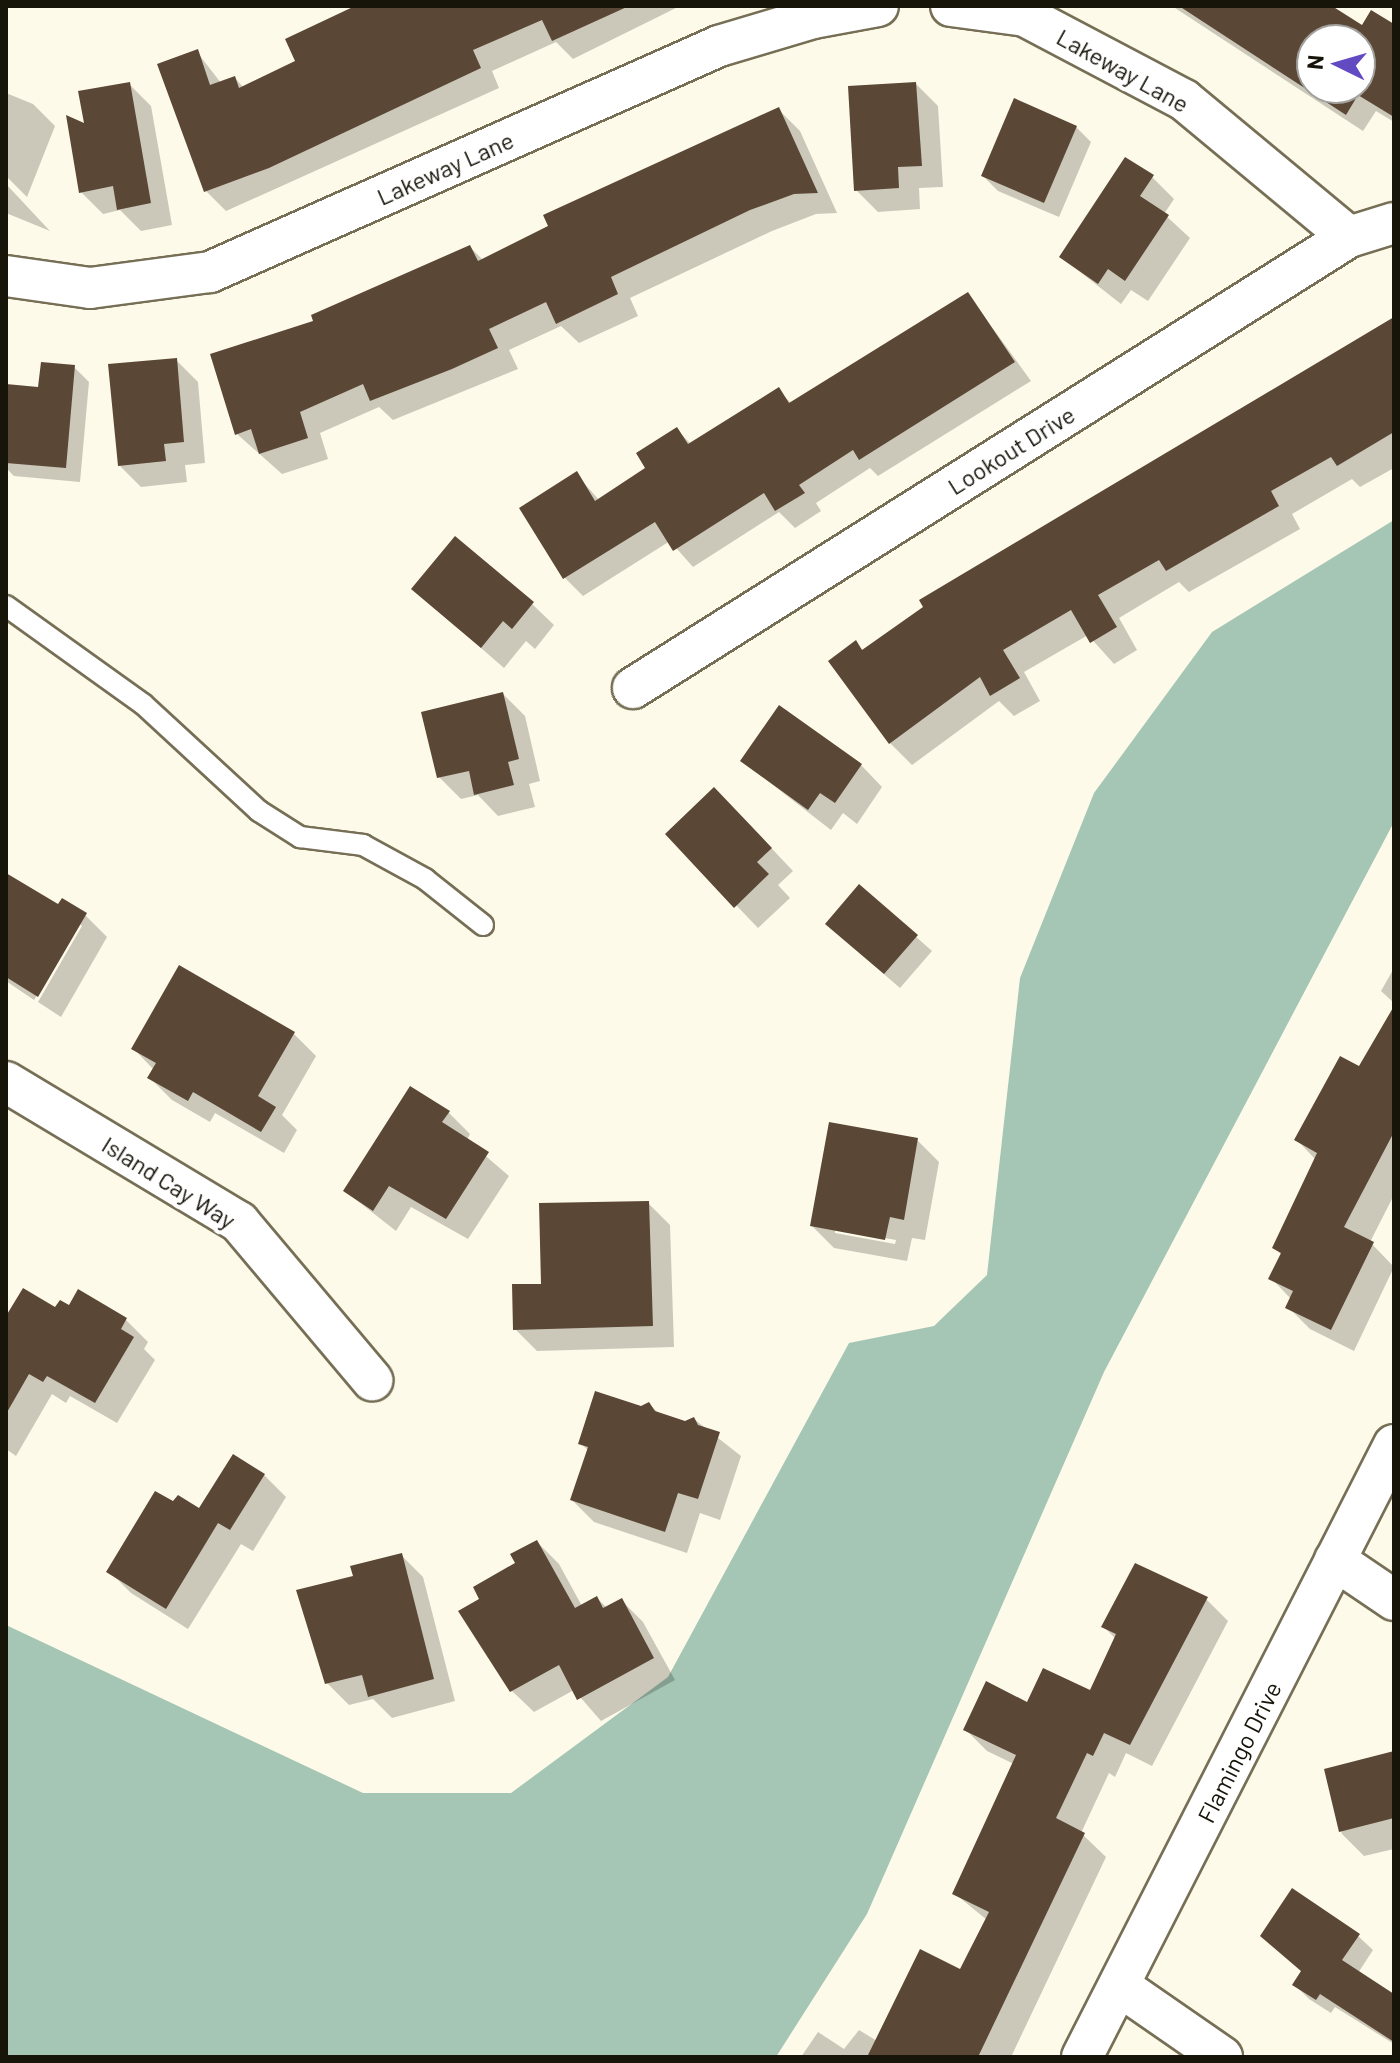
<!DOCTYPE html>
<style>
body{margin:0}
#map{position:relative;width:1400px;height:2063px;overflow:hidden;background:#fefae9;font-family:Barlow,sans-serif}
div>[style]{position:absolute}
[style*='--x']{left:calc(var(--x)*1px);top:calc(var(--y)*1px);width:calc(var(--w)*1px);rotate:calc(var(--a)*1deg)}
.water>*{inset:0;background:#a5c6b5}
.shadow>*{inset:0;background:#0003}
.building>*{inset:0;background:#5b4736}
.roads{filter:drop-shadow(2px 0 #766f56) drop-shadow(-2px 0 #766f56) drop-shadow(0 2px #766f56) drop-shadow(0 -2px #766f56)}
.service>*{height:20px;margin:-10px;padding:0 10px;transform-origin:10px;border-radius:10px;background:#fff}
.minor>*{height:40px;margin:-20px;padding:0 20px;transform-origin:20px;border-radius:20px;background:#fff}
span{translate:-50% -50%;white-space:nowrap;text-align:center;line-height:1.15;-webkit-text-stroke:8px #fff;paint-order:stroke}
.street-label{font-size:24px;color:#17140a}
.frame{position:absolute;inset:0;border:8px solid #17140a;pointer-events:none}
.north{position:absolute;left:1296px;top:24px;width:80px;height:80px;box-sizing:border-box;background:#fff;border:2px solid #a2a19d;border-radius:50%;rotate:275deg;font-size:22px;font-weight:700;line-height:32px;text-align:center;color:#17140a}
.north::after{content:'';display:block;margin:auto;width:28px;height:36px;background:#624ac3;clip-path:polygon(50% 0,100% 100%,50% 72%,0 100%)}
</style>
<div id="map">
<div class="water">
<i style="clip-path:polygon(1394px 520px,1394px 822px,1104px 1372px,867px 1914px,776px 2057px,6px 2057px,6px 1625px,363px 1793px,511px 1793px,668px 1677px,849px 1343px,934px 1326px,987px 1275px,1020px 978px,1094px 793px,1212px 632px)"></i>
</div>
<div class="shadow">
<i style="clip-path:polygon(365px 6px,680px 6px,573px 59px,556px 42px,492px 71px,499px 88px,226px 211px,206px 191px,197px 52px,221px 83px,235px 78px,244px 88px,298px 62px)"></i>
<i style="clip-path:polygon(evenodd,1172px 6px,1329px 6px,1362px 28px,1394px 26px,1394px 122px,1376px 111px,1363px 131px,1172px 6px,1312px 40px,1360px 40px,1360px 88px,1312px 88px,1312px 40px)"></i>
<i style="clip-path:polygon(129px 84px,151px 106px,172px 225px,141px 231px,120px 210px,103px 214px,81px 192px,87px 126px)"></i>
<i style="clip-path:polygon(916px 84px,938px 106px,943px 187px,919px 188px,920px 209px,878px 212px,856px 190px)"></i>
<i style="clip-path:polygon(6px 93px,33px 104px,55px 126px,27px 197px,6px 176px)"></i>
<i style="clip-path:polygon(779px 110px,800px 131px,837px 213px,816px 214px,772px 231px,630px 298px,638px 316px,579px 343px,561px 326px,509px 350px,518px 369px,393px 420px,379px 407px,320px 433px,328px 459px,282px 474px,237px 434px,316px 322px,470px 247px,483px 260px)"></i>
<i style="clip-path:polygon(1076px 127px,1091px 142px,1059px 217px,998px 191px,983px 176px)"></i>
<i style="clip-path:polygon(1152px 177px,1174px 199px,1164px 214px,1190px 238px,1148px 301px,1131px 290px,1121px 304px,1061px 257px)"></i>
<i style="clip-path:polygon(6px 184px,50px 231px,6px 213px)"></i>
<i style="clip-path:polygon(968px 294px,1031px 381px,878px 476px,870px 468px,816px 503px,821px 511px,795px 528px,779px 512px,693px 567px,670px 541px,583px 596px,565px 578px,522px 509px,576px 474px,599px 500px,648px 468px,677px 430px,691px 444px,778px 390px,792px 404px)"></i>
<i style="clip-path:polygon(1394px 319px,1394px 468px,1360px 487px,1352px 479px,1292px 514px,1300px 529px,1189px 592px,1179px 582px,1119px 618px,1137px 650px,1114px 664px,1088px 635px,1024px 672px,1040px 701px,1014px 716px,999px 701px,912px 765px,890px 743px,855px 643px,864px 651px)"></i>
<i style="clip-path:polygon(176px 360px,198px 382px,205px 463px,185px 465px,187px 482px,141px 487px,119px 465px)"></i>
<i style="clip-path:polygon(74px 367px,89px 382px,80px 482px,14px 476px,6px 468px,6px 386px,40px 389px)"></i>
<i style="clip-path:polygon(413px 589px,532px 604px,554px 625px,535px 649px,526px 641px,504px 668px)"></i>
<i style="clip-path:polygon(503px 694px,525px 716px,540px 781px,529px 784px,535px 807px,498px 816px,478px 795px,461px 799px,439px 777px)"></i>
<i style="clip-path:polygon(742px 761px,861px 765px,882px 787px,857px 824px,843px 813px,831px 830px)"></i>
<i style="clip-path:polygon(736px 811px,793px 871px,778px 885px,790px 898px,758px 928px,668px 834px)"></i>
<i style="clip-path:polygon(6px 887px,85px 915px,107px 937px,61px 1017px,38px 1002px,82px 926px,79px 923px,34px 1000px,6px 981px)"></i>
<i style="clip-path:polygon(860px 887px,932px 951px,900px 988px,842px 938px)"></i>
<i style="clip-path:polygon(179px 968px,294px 1034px,316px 1056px,282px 1115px,297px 1130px,284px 1153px,215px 1113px,210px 1122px,172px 1100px,150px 1078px,154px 1070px,133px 1048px)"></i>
<i style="clip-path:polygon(1394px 968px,1394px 1003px,1381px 991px)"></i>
<i style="clip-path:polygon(1394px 1010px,1394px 1195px,1370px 1242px,1394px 1267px,1354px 1351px,1310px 1329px,1288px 1307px,1291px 1299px,1271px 1278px,1282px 1255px,1274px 1248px,1316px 1160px,1297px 1140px,1360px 1069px)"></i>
<i style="clip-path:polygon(448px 1112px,470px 1134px,467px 1140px,509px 1176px,468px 1239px,411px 1207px,396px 1231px,345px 1191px)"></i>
<i style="clip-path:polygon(evenodd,917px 1140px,939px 1162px,925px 1240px,912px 1238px,907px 1261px,834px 1248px,812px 1226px,917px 1140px,835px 1229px,896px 1240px,895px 1244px,835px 1233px,835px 1229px)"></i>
<i style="clip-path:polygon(648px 1203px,670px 1225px,674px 1347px,537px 1351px,515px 1329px,543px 1286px)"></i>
<i style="clip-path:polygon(69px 1308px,126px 1320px,148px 1342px,144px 1349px,155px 1360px,117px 1423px,70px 1396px,66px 1403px,52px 1394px,16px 1456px,6px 1449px,6px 1317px)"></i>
<i style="clip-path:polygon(649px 1404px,659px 1414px,685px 1423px,694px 1419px,741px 1456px,720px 1520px,700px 1513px,687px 1553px,594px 1522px,572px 1500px,589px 1451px,580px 1443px)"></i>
<i style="clip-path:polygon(264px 1475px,286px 1497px,253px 1551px,241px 1544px,188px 1629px,131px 1593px,109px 1571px,174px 1504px,200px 1510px)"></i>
<i style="clip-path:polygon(537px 1542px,559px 1564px,582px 1606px,597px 1598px,607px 1608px,621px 1600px,643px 1622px,675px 1680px,601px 1721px,574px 1690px,534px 1712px,511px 1690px,482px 1599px)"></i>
<i style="clip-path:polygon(401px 1555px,423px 1577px,455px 1701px,392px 1718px,373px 1699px,349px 1705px,327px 1683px,355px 1578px)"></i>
<i style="clip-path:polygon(1206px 1599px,1228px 1621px,1152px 1766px,1126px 1753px,1115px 1777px,1109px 1773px,1081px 1833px,1106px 1857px,1011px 2057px,801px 2057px,818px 2032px,844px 2049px,859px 2030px,877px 2041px,961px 1971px,987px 1920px,954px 1893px,1014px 1764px,987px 1751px,965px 1729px,1028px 1705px,1091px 1692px,1116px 1639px,1103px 1626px)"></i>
<i style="clip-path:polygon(1394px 1753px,1394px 1849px,1364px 1856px,1342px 1834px,1326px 1770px)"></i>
<i style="clip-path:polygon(1262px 1936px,1358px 1936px,1373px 1950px,1358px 1973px,1394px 1997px,1394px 2044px,1335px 2007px,1331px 2013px,1309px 1999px,1294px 1984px,1302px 1972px)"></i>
</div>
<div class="building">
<i style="clip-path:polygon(355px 6px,629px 6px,552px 41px,542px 20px,473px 50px,481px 68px,269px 168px,204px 192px,157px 64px,198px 49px,210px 85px,235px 76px,239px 88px,295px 61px,285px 39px)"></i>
<i style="clip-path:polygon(evenodd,1179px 6px,1332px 6px,1362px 25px,1371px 10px,1394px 24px,1394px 117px,1358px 95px,1346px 115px,1179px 6px,1312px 40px,1360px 40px,1360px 88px,1312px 88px,1312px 40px)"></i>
<i style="clip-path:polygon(130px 82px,151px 203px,117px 210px,113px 186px,79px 193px,66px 115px,84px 123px,78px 91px)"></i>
<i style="clip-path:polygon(916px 82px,922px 166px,898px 167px,899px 188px,854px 191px,848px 86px)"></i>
<i style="clip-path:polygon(1014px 98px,1077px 126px,1044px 203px,981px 176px)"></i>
<i style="clip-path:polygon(779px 107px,818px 193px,794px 194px,750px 210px,611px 277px,618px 294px,556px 324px,546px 302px,489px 329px,498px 348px,452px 369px,370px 401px,363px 384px,300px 412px,308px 438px,259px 454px,251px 429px,235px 435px,210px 354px,313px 321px,311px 315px,470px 245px,478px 261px,548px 226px,543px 215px)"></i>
<i style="clip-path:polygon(1125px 157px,1154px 175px,1140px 196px,1169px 215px,1125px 281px,1108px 269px,1098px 284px,1059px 257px)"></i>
<i style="clip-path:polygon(968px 292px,1015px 362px,859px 460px,853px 450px,799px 485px,805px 493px,775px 511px,764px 493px,673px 551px,655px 522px,563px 579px,519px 508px,577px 471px,595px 501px,645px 468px,636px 453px,677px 427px,688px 444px,779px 387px,789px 403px)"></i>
<i style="clip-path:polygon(1394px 317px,1394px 432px,1337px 466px,1331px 457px,1271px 491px,1279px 506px,1166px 571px,1159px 560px,1098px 595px,1117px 627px,1090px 643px,1071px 610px,1003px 650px,1020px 678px,990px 696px,980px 677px,889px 744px,828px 661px,856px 640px,862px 650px,923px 607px,919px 600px)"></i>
<i style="clip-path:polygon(177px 358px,184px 442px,164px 444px,166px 461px,118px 466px,108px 364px)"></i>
<i style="clip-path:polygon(41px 362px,75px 365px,66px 468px,6px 463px,6px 384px,38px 387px)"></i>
<i style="clip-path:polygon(455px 536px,534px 602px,512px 629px,503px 621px,481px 648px,411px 589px)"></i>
<i style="clip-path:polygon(503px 692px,519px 759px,508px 762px,514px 785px,474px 795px,469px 771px,437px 778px,421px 712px)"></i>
<i style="clip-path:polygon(779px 705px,862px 764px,835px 803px,820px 793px,808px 810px,740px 761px)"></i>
<i style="clip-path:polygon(714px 787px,772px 848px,757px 862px,769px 874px,734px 908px,665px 834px)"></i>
<i style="clip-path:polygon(6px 873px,58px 904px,62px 898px,87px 913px,38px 997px,6px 977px)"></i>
<i style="clip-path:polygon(859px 884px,918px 935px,884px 974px,825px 924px)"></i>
<i style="clip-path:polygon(179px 965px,295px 1032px,258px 1096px,276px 1107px,261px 1132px,193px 1092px,188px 1101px,147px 1078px,156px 1063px,131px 1049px)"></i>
<i style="clip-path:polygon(1394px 1006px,1394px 1132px,1344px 1227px,1374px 1242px,1331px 1330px,1285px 1308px,1293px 1291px,1268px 1279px,1281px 1253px,1272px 1248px,1317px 1153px,1294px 1140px,1340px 1056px,1359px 1066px)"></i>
<i style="clip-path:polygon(410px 1086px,450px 1111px,442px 1122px,489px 1152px,446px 1219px,389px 1186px,373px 1211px,343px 1191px)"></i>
<i style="clip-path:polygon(829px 1122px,918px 1138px,904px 1220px,890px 1217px,885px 1240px,810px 1226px)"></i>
<i style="clip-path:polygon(649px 1201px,653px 1326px,513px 1330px,512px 1284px,541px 1284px,539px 1203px)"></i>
<i style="clip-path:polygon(23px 1288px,55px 1307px,60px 1300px,69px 1305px,78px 1289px,127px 1318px,121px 1329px,134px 1337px,95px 1403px,47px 1376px,43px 1382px,29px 1374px,6px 1414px,6px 1316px)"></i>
<i style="clip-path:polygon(595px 1391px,641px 1406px,649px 1402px,655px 1411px,685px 1421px,694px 1417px,698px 1425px,720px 1432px,698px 1499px,678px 1493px,665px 1532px,570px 1500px,588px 1447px,578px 1444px)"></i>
<i style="clip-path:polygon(233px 1454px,265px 1474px,230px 1530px,218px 1523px,166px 1609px,106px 1572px,155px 1491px,173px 1501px,178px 1495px,199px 1508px)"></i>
<i style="clip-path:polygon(537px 1540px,575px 1608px,597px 1596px,603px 1608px,622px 1598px,654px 1658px,577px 1700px,559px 1665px,510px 1692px,458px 1611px,479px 1599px,473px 1587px,515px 1563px,510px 1554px)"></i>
<i style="clip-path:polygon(402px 1553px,434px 1679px,368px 1697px,362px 1675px,325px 1684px,296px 1590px,353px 1576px,350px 1566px)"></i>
<i style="clip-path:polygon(1135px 1563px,1208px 1597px,1130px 1745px,1104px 1733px,1093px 1756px,1087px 1753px,1056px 1818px,1085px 1833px,978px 2057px,867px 2057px,920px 1949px,960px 1969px,989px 1912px,952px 1894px,1016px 1755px,963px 1730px,986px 1681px,1027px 1702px,1043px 1668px,1090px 1690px,1116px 1634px,1101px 1627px)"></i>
<i style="clip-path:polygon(1394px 1751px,1394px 1818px,1339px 1832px,1324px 1769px)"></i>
<i style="clip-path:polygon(1292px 1888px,1360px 1934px,1342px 1960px,1394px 1994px,1394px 2042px,1320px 1994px,1316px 2000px,1292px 1985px,1301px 1971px,1260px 1936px)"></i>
</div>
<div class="roads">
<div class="service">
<i style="--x:6;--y:606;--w:168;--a:35.6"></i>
<i style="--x:143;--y:704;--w:158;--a:42.7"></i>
<i style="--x:259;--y:811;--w:49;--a:32.4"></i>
<i style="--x:300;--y:837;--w:64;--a:7.2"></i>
<i style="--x:363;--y:845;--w:71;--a:28.7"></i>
<i style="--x:425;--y:879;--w:74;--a:38.4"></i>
</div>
<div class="minor">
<i style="--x:951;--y:6;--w:75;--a:7.7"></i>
<i style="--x:1025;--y:16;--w:180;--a:27.8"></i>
<i style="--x:1184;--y:100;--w:214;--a:39.7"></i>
<i style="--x:6;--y:276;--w:85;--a:8.1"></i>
<i style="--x:90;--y:288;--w:121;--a:-7.6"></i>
<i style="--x:210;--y:272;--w:557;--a:-23.94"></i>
<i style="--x:719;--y:46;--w:98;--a:-16.6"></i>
<i style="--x:813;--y:18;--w:66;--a:-10.5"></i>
<i style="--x:633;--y:688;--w:846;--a:-32.21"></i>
<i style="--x:1349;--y:237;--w:47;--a:-17.3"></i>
<i style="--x:6;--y:1082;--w:272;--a:31"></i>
<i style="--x:239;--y:1222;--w:207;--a:49.9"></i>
<i style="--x:1335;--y:1560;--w:71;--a:34.1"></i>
<i style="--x:1121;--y:1987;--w:123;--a:34.7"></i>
<i style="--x:1082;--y:2057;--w:687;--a:-62.99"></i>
</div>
</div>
<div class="street-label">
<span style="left:1123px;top:70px;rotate:29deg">Lakeway Lane</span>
<span style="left:445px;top:168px;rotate:-24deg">Lakeway Lane</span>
<span style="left:1011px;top:450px;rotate:-32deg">Lookout Drive</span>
<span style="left:169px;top:1182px;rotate:32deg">Island Cay Way</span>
<span style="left:1239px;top:1752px;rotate:-63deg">Flamingo Drive</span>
</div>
<div class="frame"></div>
<div class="north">N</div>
</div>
